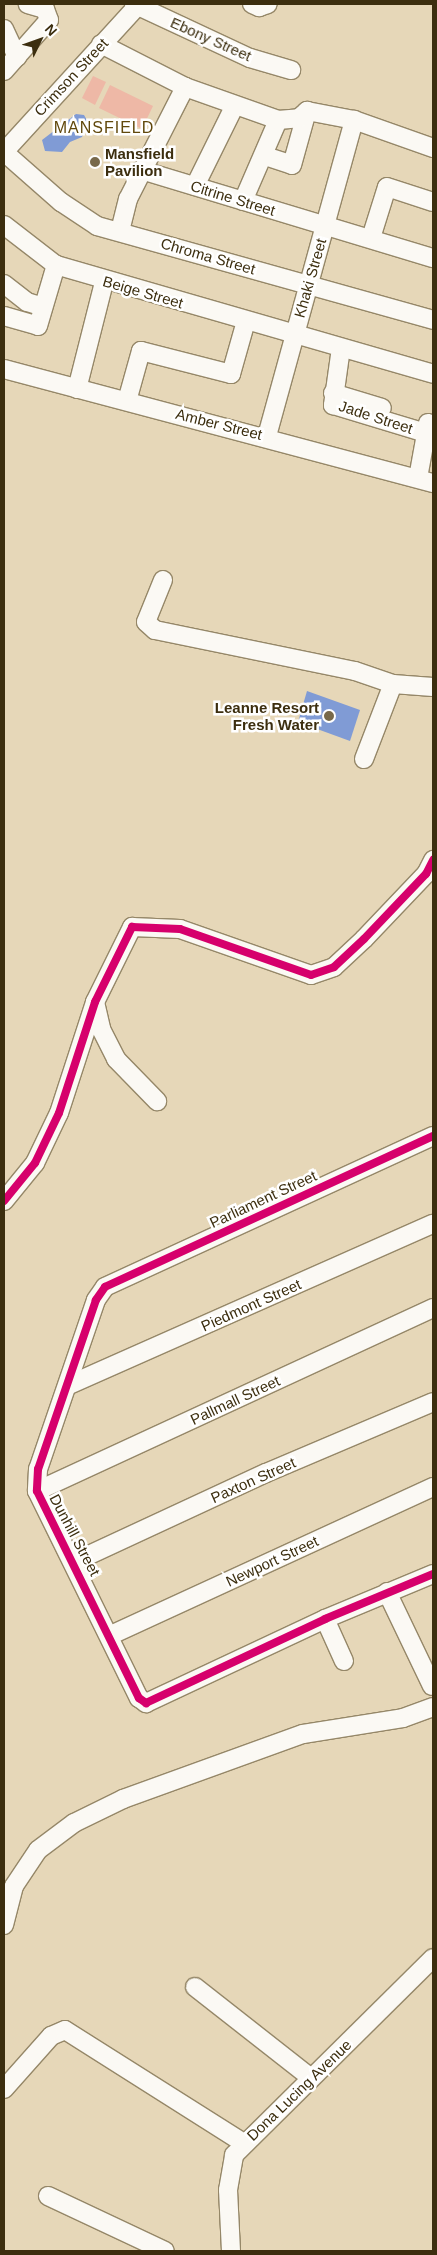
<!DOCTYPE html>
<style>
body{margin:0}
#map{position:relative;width:437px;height:2255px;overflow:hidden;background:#e6d7b8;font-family:Helvetica,sans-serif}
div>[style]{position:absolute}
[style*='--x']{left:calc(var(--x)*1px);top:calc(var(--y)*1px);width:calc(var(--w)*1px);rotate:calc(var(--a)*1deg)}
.green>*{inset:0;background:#eeb8a6}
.water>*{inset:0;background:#809bd5}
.roads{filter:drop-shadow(1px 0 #958768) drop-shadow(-1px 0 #958768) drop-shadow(0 1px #958768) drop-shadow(0 -1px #958768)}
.minor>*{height:18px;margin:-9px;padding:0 9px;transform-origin:9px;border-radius:9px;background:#fbf9f4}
.cycleway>*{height:8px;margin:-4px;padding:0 4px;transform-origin:4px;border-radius:4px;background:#d6006c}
.dots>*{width:14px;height:14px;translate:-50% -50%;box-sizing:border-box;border:2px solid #fff;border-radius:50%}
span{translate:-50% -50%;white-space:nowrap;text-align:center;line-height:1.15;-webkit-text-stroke:5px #fff;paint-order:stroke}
.street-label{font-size:15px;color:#3c2e0f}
.poi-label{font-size:15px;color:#3c2e0f;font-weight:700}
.left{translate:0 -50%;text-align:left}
.right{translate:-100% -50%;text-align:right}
.neighbourhood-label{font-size:16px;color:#61480c;letter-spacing:1px}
.frame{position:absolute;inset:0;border:5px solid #3c2e0f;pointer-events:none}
.north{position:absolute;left:15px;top:15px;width:50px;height:50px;-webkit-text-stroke:4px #fff;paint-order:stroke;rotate:48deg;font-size:14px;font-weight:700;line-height:20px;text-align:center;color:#3c2e0f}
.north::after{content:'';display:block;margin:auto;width:18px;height:22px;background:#3c2e0f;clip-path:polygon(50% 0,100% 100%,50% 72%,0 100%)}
</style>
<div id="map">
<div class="green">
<i style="clip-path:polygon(93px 76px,106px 82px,95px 105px,82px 98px)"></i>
<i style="clip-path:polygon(110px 85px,153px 106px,142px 129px,99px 108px)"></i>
</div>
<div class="water">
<i style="clip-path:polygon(76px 114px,84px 115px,88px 122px,82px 137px,70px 142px,62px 152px,45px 151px,42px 140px)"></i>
<i style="clip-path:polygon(307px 691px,360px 710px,350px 741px,298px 722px)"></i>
</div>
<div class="roads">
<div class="minor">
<i style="--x:134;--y:4;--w:128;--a:25"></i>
<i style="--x:250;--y:58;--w:43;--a:16.3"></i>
<i style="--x:252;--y:4;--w:8;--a:23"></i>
<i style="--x:259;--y:7;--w:9;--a:-18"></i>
<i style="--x:4;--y:29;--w:31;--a:65"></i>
<i style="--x:101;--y:44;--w:94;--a:27.1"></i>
<i style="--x:185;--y:87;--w:99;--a:19.5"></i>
<i style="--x:4;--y:71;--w:68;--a:-48.6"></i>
<i style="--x:49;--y:20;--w:12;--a:-110"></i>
<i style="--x:45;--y:9;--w:18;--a:-164"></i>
<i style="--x:4;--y:152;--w:76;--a:41.3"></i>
<i style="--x:61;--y:202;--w:43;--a:33.7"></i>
<i style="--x:97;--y:226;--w:349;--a:15.6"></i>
<i style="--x:4;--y:152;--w:200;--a:-47.6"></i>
<i style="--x:265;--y:156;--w:28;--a:18"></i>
<i style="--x:292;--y:165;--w:56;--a:-74.5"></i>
<i style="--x:141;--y:170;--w:305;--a:16.8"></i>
<i style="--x:195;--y:186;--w:88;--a:-63.7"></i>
<i style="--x:243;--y:201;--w:88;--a:-66.6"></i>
<i style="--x:278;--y:120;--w:21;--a:-5"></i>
<i style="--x:299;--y:118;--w:11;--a:-41"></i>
<i style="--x:307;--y:111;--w:48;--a:10.8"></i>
<i style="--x:354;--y:120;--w:84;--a:19.5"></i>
<i style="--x:4;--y:225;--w:66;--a:37.6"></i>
<i style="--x:56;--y:265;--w:392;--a:16.1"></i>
<i style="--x:120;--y:231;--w:33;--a:-76"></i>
<i style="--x:128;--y:199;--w:126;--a:-63"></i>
<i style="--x:371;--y:238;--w:53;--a:-72.6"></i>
<i style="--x:387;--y:187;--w:48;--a:18.1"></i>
<i style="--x:4;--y:284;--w:29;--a:38"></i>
<i style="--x:27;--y:302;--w:17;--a:17"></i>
<i style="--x:4;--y:316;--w:35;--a:16"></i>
<i style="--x:38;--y:326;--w:64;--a:-73.6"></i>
<i style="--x:341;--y:348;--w:58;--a:98"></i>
<i style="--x:333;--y:405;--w:100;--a:16.8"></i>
<i style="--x:4;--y:369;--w:444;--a:14.9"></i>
<i style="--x:77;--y:389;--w:110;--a:-75.8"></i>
<i style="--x:333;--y:393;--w:51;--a:17"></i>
<i style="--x:127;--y:401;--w:52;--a:-74.4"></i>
<i style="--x:141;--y:351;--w:93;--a:14.3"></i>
<i style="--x:231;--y:374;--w:55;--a:-74.2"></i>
<i style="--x:267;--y:436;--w:328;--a:-74.6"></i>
<i style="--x:418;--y:478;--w:56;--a:-79.7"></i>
<i style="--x:163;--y:580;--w:45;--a:112"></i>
<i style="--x:146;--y:622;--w:12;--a:42"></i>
<i style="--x:155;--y:630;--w:204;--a:11.6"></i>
<i style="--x:355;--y:671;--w:40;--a:18.9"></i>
<i style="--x:364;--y:759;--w:80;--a:-68.9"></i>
<i style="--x:393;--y:684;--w:40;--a:4.3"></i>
<i style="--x:95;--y:1002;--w:28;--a:77"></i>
<i style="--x:101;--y:1029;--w:34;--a:63"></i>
<i style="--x:116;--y:1059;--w:59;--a:45.7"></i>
<i style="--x:433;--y:1136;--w:361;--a:155.3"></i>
<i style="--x:105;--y:1287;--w:16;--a:125"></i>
<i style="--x:96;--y:1300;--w:179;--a:108.9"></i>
<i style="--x:38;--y:1469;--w:22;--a:93"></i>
<i style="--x:37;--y:1491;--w:231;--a:63.8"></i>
<i style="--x:139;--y:1698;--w:9;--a:36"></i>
<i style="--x:146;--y:1703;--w:198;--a:-25.1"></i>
<i style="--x:325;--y:1619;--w:117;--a:-22.6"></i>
<i style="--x:4;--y:1201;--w:49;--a:-50.8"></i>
<i style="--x:35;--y:1163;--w:55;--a:-64.4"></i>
<i style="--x:59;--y:1113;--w:117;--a:-72"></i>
<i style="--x:95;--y:1002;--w:84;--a:-63.7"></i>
<i style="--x:132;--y:927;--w:48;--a:2.4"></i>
<i style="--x:180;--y:929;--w:139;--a:19.3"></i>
<i style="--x:311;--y:975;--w:24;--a:-19"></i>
<i style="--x:334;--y:967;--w:41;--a:-43"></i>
<i style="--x:364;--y:939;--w:90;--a:-46.4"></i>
<i style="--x:426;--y:874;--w:16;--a:-63"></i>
<i style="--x:69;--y:1385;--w:398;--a:-23.9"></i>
<i style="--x:37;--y:1491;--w:436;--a:-24.8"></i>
<i style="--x:74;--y:1562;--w:212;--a:-24.9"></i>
<i style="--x:266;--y:1473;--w:181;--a:-23"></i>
<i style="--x:387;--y:1592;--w:104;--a:64.4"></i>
<i style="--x:325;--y:1619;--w:46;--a:65.7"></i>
<i style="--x:111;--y:1635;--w:354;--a:-24.7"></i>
<i style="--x:4;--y:1925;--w:40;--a:-75.6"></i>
<i style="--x:14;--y:1886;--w:43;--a:-56.3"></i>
<i style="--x:38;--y:1850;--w:45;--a:-36.9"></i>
<i style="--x:74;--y:1823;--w:55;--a:-26.1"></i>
<i style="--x:123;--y:1799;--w:191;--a:-19.9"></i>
<i style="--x:303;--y:1734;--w:101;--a:-9.1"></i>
<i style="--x:403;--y:1718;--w:32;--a:-20"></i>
<i style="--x:195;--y:1987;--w:147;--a:38.1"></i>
<i style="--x:4;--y:2089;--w:71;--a:-48.4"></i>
<i style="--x:51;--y:2036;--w:15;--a:-23"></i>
<i style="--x:65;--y:2030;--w:212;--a:32.3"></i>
<i style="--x:48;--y:2196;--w:129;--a:25.2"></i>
<i style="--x:231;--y:2251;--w:61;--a:-92.8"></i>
<i style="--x:228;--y:2190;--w:36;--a:-80"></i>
<i style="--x:234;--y:2155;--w:280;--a:-44.7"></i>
</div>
</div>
<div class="cycleway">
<i style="--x:433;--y:1136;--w:361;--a:155.3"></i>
<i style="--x:105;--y:1287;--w:16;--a:125"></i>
<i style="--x:96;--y:1300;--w:179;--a:108.9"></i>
<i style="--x:38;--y:1469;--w:22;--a:93"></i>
<i style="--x:37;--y:1491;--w:231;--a:63.8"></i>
<i style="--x:139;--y:1698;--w:9;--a:36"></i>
<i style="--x:146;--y:1703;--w:198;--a:-25.1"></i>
<i style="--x:325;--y:1619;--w:117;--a:-22.6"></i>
<i style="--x:4;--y:1201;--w:49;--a:-50.8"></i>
<i style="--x:35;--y:1163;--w:55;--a:-64.4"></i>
<i style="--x:59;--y:1113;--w:117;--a:-72"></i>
<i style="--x:95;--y:1002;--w:84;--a:-63.7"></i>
<i style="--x:132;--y:927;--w:48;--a:2.4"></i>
<i style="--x:180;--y:929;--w:139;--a:19.3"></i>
<i style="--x:311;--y:975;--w:24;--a:-19"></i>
<i style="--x:334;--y:967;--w:41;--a:-43"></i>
<i style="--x:364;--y:939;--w:90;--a:-46.4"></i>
<i style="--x:426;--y:874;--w:16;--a:-63"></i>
</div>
<div class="dots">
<i style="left:95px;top:162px;background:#78694a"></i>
<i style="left:329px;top:716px;background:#78694a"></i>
</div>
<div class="street-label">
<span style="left:211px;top:39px;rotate:24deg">Ebony Street</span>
<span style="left:71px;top:77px;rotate:-47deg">Crimson Street</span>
<span style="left:233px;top:198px;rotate:17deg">Citrine Street</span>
<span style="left:208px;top:256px;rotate:16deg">Chroma Street</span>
<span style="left:310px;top:278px;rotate:-74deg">Khaki Street</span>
<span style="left:143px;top:292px;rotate:16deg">Beige Street</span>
<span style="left:376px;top:417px;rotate:18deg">Jade Street</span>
<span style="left:219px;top:424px;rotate:14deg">Amber Street</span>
<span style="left:263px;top:1199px;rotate:-25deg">Parliament Street</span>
<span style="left:251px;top:1305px;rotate:-24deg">Piedmont Street</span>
<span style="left:235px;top:1400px;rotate:-25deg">Pallmall Street</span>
<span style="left:253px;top:1480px;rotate:-24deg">Paxton Street</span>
<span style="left:75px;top:1535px;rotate:62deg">Dunhill Street</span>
<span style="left:272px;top:1561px;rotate:-25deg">Newport Street</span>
<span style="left:299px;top:2090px;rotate:-44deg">Dona Lucing Avenue</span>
</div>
<div class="poi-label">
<span class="left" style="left:105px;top:162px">Mansfield<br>Pavilion</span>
<span class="right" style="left:319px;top:716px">Leanne Resort<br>Fresh Water</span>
</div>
<div class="neighbourhood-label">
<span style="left:104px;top:128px">MANSFIELD</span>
</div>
<div class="frame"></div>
<div class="north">N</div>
</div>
